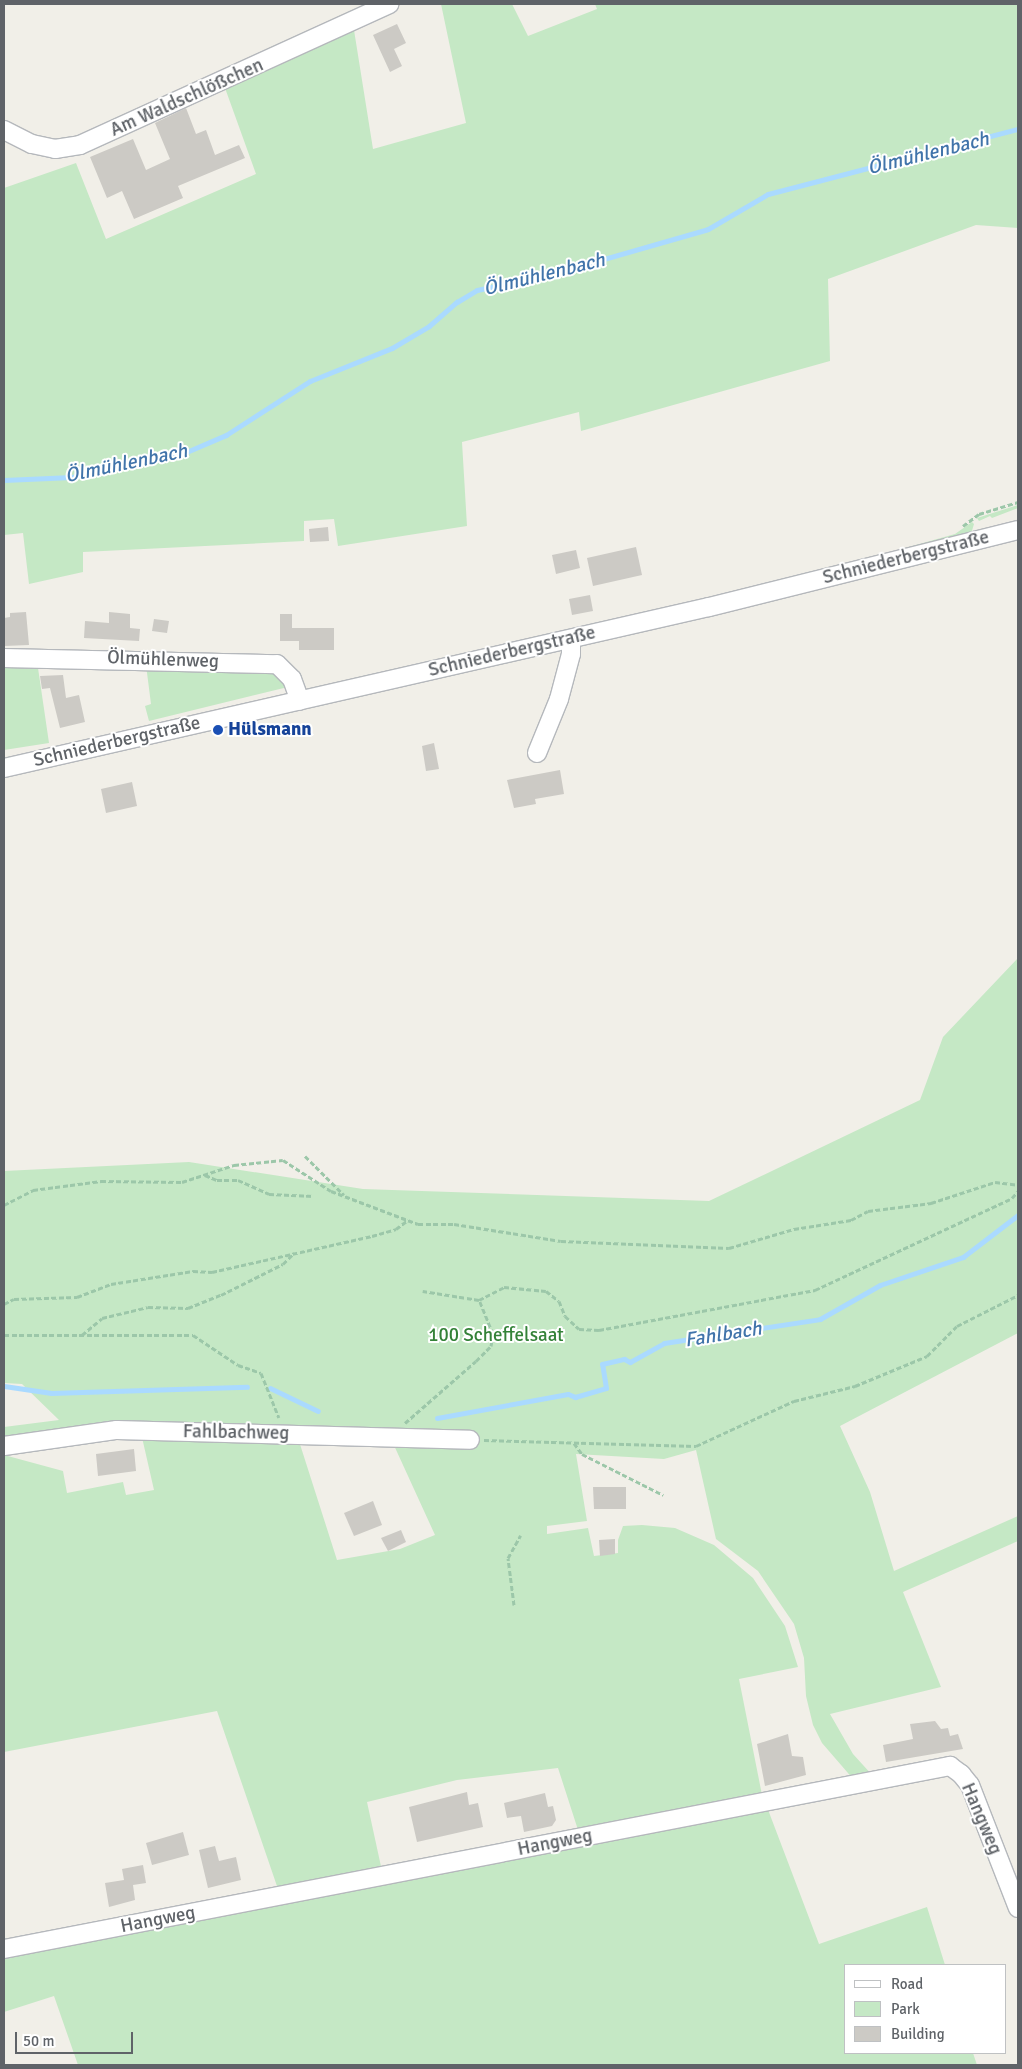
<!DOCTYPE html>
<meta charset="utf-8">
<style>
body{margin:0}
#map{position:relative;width:1022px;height:2069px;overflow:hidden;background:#f1efe8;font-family:Signika,sans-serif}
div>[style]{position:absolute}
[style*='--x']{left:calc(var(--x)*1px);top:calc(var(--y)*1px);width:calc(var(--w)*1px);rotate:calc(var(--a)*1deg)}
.green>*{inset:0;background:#c5e8c5}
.stream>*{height:5px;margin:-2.5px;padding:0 2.5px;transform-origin:2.5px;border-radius:2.5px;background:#aadaff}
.building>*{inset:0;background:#cccac5}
.path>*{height:3px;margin-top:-1.5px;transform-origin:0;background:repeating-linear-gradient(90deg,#9cc7a9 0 5px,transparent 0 7.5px)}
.roads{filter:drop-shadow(1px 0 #b5b8bc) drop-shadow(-1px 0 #b5b8bc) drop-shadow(0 1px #b5b8bc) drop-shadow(0 -1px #b5b8bc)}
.minor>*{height:18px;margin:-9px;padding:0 9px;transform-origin:9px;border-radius:9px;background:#fff}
.dots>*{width:14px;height:14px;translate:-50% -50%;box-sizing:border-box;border:2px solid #fff;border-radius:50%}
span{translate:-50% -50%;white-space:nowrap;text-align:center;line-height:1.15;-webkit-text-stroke:4px #fff;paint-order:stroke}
.street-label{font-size:19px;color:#5f6368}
.transit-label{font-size:19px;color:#164399;font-weight:700}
.left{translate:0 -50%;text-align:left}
.park-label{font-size:19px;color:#348238}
.water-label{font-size:20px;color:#4174aa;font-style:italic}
.frame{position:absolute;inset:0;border:5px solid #5f6368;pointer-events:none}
.legend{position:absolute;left:844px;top:1964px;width:162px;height:90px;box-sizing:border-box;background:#fff;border:1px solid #bfc1c3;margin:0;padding:6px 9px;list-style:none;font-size:15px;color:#5f6368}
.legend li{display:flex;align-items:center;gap:10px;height:25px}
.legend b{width:25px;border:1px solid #bfc1c3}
.scale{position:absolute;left:15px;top:2032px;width:118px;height:22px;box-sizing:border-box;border:2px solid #5f6368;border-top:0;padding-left:6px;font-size:15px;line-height:18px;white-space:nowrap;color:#5f6368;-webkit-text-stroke:4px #fff;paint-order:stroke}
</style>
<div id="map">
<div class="green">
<i style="clip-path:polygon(441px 4px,512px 4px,528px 36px,597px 9px,595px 4px,1018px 4px,1018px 228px,976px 225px,828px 279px,830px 361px,581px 431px,579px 412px,462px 442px,467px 526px,338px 546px,334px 519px,304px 521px,304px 541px,83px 552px,83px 572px,29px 584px,23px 533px,4px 535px,4px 188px,76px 163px,106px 239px,256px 174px,225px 88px,354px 30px,373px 149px,466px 123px)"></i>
<i style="clip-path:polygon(1018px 505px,1018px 508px,992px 518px,990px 516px,979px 521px,977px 518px)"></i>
<i style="clip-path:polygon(972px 522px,974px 524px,971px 534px,906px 552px,905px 548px,955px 534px)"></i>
<i style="clip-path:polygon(146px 665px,255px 668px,278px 674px,288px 687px,149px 721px,145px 706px,151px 704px)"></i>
<i style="clip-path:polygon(4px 666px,38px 668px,49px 743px,4px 750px)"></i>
<i style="clip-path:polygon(1018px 958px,1018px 1333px,840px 1426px,870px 1492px,894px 1571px,1018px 1516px,1018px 1541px,903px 1592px,941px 1687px,830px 1714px,853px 1754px,873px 1776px,854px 1780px,822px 1743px,813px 1725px,806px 1696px,804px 1658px,794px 1624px,758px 1571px,716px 1539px,696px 1450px,664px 1459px,576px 1454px,587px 1521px,547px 1526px,547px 1534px,588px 1528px,594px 1556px,618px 1553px,618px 1540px,623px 1526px,642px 1525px,675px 1528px,714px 1545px,753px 1578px,785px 1626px,798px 1667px,739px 1679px,763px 1800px,579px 1833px,558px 1768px,457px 1780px,367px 1802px,382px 1871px,767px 1807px,819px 1944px,927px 1907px,945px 1965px,846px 1965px,846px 2053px,973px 2053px,977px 2065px,78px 2065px,54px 1996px,4px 2012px,4px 1953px,279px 1892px,217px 1711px,4px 1752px,4px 1455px,63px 1471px,67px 1493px,123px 1482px,126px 1495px,154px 1490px,141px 1433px,298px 1438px,337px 1560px,400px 1549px,435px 1535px,392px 1441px,116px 1427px,4px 1443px,4px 1427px,59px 1420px,22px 1384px,4px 1383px,4px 1171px,189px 1162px,363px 1189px,709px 1201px,920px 1100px,943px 1037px)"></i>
</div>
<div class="stream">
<i style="--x:4;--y:480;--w:68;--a:-2.5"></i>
<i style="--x:72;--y:477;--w:115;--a:-12.1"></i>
<i style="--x:184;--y:453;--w:46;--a:-23.2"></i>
<i style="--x:226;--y:435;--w:100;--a:-32.7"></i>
<i style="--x:310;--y:381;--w:88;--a:-21.9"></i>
<i style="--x:392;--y:348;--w:43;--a:-30.7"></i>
<i style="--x:429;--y:326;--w:37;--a:-41"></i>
<i style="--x:457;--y:302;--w:23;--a:-31"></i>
<i style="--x:477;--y:290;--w:73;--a:-11.9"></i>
<i style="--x:548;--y:275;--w:166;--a:-16"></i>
<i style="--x:708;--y:229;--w:69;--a:-30.3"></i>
<i style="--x:768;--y:194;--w:258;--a:-14.6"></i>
<i style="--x:4;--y:1386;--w:48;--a:8.5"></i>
<i style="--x:51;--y:1393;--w:196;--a:-1.8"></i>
<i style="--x:270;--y:1388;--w:53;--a:25.6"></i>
<i style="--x:437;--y:1418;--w:133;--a:-10.4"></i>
<i style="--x:568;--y:1394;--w:8;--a:23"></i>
<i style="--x:575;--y:1397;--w:32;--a:-16"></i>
<i style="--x:606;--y:1388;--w:24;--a:-99"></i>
<i style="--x:602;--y:1364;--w:23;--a:-13"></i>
<i style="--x:624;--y:1359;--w:7;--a:27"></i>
<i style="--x:630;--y:1362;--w:39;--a:-29"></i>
<i style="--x:664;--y:1343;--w:158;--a:-8.7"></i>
<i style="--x:820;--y:1319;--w:69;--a:-29.5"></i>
<i style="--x:880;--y:1285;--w:88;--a:-18.6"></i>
<i style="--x:963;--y:1257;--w:69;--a:-37.4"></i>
</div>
<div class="building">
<i style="clip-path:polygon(397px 24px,406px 43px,394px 49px,402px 66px,390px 72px,373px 35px)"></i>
<i style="clip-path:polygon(186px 108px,196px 134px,206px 130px,215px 155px,239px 145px,245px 158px,178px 186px,183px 198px,134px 219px,122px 191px,107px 198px,90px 157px,133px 139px,146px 170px,170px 159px,155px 123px)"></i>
<i style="clip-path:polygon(328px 527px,329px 541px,310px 542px,309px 529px)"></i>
<i style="clip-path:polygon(636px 547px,642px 575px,593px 586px,587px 558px)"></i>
<i style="clip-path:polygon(576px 550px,580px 568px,556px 574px,552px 555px)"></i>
<i style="clip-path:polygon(590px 595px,593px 611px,572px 615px,569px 599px)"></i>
<i style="clip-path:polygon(26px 612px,29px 645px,4px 646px,4px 618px,10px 617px,10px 613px)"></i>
<i style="clip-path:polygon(109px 612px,130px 614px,130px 628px,140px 629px,139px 641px,84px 638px,85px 621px,109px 623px)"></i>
<i style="clip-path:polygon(280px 614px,292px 614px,292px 628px,334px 628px,334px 650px,299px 650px,299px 641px,280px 641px)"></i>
<i style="clip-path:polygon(154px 619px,169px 621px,167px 633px,152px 631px)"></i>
<i style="clip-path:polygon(63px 675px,66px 698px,79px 695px,85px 722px,60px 728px,50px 688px,42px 689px,40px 676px)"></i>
<i style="clip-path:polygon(434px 743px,439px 769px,426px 771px,422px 746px)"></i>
<i style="clip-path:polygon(560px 770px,564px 794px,535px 799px,536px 804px,514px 808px,507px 780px)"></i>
<i style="clip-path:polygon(132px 782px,137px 806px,106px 813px,101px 789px)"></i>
<i style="clip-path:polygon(134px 1449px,136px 1471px,98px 1476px,96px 1454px)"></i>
<i style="clip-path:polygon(593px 1487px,626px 1487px,626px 1509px,594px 1509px)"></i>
<i style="clip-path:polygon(373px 1501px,382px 1525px,354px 1536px,344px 1513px)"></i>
<i style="clip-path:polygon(401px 1530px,406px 1542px,388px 1551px,381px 1538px)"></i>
<i style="clip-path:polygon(615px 1539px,615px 1554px,600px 1556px,599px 1540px)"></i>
<i style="clip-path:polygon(935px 1721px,941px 1729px,948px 1728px,950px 1736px,958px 1734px,963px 1749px,886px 1762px,883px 1745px,913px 1739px,910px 1724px)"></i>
<i style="clip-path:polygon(788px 1734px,792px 1756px,803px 1757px,806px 1775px,765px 1786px,757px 1744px)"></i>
<i style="clip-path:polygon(467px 1792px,469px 1805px,478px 1803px,483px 1827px,417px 1842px,409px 1807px)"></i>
<i style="clip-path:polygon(545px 1793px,548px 1807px,553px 1806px,556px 1820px,552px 1826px,524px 1832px,521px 1816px,507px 1818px,504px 1803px)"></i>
<i style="clip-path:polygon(183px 1832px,189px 1855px,152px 1865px,146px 1843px)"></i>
<i style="clip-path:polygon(215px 1846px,219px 1861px,236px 1857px,241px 1880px,208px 1888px,199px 1850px)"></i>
<i style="clip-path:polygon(143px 1865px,146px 1883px,133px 1885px,135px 1900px,109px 1907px,105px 1883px,124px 1880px,122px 1869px)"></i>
</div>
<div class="path">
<i style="--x:963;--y:526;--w:20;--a:-37"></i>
<i style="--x:979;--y:514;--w:41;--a:-17.1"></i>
<i style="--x:305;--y:1156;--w:55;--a:45"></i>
<i style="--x:205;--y:1175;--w:13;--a:23"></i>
<i style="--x:217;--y:1180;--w:21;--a:0"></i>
<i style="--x:238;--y:1180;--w:34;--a:24"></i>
<i style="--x:269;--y:1194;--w:45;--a:2.5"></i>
<i style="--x:4;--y:1205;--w:33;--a:-27"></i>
<i style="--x:33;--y:1190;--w:69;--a:-7.5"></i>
<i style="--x:101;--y:1181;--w:81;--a:0.7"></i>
<i style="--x:182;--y:1182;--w:55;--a:-18.1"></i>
<i style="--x:234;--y:1165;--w:49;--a:-5.8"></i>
<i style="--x:283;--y:1160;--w:57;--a:32.9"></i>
<i style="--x:331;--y:1191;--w:93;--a:20.8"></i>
<i style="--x:418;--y:1224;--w:36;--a:0"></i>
<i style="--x:454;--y:1224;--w:108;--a:9"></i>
<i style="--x:561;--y:1241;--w:168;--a:2.4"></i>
<i style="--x:729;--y:1248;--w:68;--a:-16.3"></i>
<i style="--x:794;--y:1229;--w:58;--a:-9"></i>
<i style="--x:851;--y:1220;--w:19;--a:-28"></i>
<i style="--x:868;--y:1211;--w:64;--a:-7.2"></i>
<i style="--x:931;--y:1203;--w:67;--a:-18.2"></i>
<i style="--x:995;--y:1182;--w:23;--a:7"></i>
<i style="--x:479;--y:1300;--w:28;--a:-27"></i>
<i style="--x:504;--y:1287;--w:42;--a:5.4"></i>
<i style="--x:546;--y:1291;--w:16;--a:38"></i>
<i style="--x:559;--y:1301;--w:16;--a:68"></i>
<i style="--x:565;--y:1316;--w:19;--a:43"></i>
<i style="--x:579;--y:1329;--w:20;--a:3"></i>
<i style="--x:599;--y:1330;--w:220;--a:-10.5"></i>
<i style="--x:815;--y:1290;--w:217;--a:-25"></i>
<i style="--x:1012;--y:1198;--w:9;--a:-49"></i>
<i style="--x:4;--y:1304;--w:11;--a:-27"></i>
<i style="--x:14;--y:1299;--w:63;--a:-1.8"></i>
<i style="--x:77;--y:1297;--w:36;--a:-21"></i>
<i style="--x:111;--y:1284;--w:83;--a:-9"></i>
<i style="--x:193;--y:1271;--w:19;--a:3"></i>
<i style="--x:212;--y:1272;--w:164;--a:-12.7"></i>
<i style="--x:372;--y:1236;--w:25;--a:-16"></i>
<i style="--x:396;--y:1229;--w:15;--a:-37"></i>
<i style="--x:4;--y:1335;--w:189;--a:0"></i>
<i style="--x:193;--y:1335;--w:54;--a:33.7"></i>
<i style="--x:238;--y:1365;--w:24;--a:19"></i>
<i style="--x:261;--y:1373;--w:48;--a:68.2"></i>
<i style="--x:82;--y:1335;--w:26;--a:-40"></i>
<i style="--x:102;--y:1318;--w:47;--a:-13.4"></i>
<i style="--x:148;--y:1307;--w:40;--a:1.4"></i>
<i style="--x:188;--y:1308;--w:35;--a:-22"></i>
<i style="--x:221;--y:1295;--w:69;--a:-26.6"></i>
<i style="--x:283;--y:1264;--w:16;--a:-45"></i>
<i style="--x:405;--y:1423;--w:94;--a:-41.1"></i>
<i style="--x:476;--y:1361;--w:21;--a:-45"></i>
<i style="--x:491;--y:1346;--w:12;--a:-81"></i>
<i style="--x:493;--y:1334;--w:37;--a:-112"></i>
<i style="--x:479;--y:1300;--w:57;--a:-170.9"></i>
<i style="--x:484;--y:1440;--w:212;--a:1.6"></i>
<i style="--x:696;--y:1446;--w:108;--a:-24.7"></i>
<i style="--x:794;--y:1401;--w:63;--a:-13.8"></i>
<i style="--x:855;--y:1386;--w:78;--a:-22.6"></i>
<i style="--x:927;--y:1356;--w:42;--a:-45"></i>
<i style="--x:957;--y:1326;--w:68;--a:-26.9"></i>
<i style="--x:574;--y:1443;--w:14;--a:54"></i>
<i style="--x:582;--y:1454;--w:91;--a:26.8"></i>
<i style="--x:514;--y:1605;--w:47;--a:-97.3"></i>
<i style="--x:508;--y:1558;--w:26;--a:-61"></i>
</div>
<div class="roads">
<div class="minor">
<i style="--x:4;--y:130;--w:31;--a:27"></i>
<i style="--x:32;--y:144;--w:24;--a:12"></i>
<i style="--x:55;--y:149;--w:25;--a:-9"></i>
<i style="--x:80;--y:145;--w:340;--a:-24.5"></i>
<i style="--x:4;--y:658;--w:273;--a:1.3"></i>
<i style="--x:277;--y:664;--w:21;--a:45"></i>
<i style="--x:292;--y:679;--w:23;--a:70"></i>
<i style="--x:537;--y:753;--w:58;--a:-67.8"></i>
<i style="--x:559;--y:699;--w:47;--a:-75.1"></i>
<i style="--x:571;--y:654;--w:15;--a:-90"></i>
<i style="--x:4;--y:768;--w:723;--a:-12.86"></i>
<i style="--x:709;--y:607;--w:318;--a:-14"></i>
<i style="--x:4;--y:1446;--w:114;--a:-8.1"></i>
<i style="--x:117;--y:1430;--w:353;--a:1.6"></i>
<i style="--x:4;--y:1949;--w:964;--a:-10.95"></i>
<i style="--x:950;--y:1766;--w:14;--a:36"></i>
<i style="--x:961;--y:1774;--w:14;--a:51"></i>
<i style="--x:970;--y:1785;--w:132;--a:68.7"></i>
</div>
</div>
<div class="dots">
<i style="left:218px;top:730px;background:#1a4fb4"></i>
</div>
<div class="street-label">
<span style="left:187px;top:98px;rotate:-24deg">Am Waldschlößchen</span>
<span style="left:906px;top:558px;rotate:-14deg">Schniederbergstraße</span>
<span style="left:512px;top:652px;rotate:-13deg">Schniederbergstraße</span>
<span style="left:163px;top:660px;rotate:2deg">Ölmühlenweg</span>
<span style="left:117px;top:742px;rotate:-13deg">Schniederbergstraße</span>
<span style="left:236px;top:1433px;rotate:1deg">Fahlbachweg</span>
<span style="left:981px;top:1819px;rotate:67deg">Hangweg</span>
<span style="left:555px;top:1843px;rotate:-11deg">Hangweg</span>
<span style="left:158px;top:1920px;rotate:-11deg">Hangweg</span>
</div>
<div class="transit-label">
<span class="left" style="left:228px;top:730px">Hülsmann</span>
</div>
<div class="park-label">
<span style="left:496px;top:1336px">100 Scheffelsaat</span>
</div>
<div class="water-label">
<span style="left:928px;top:153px;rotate:-14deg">Ölmühlenbach</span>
<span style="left:544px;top:274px;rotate:-14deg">Ölmühlenbach</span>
<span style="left:126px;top:463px;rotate:-12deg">Ölmühlenbach</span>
<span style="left:723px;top:1334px;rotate:-9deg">Fahlbach</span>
</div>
<div class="frame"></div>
<ul class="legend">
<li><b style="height:6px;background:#fff"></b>Road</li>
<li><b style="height:14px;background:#c5e8c5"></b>Park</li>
<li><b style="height:14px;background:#cccac5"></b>Building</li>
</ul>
<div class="scale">50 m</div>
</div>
